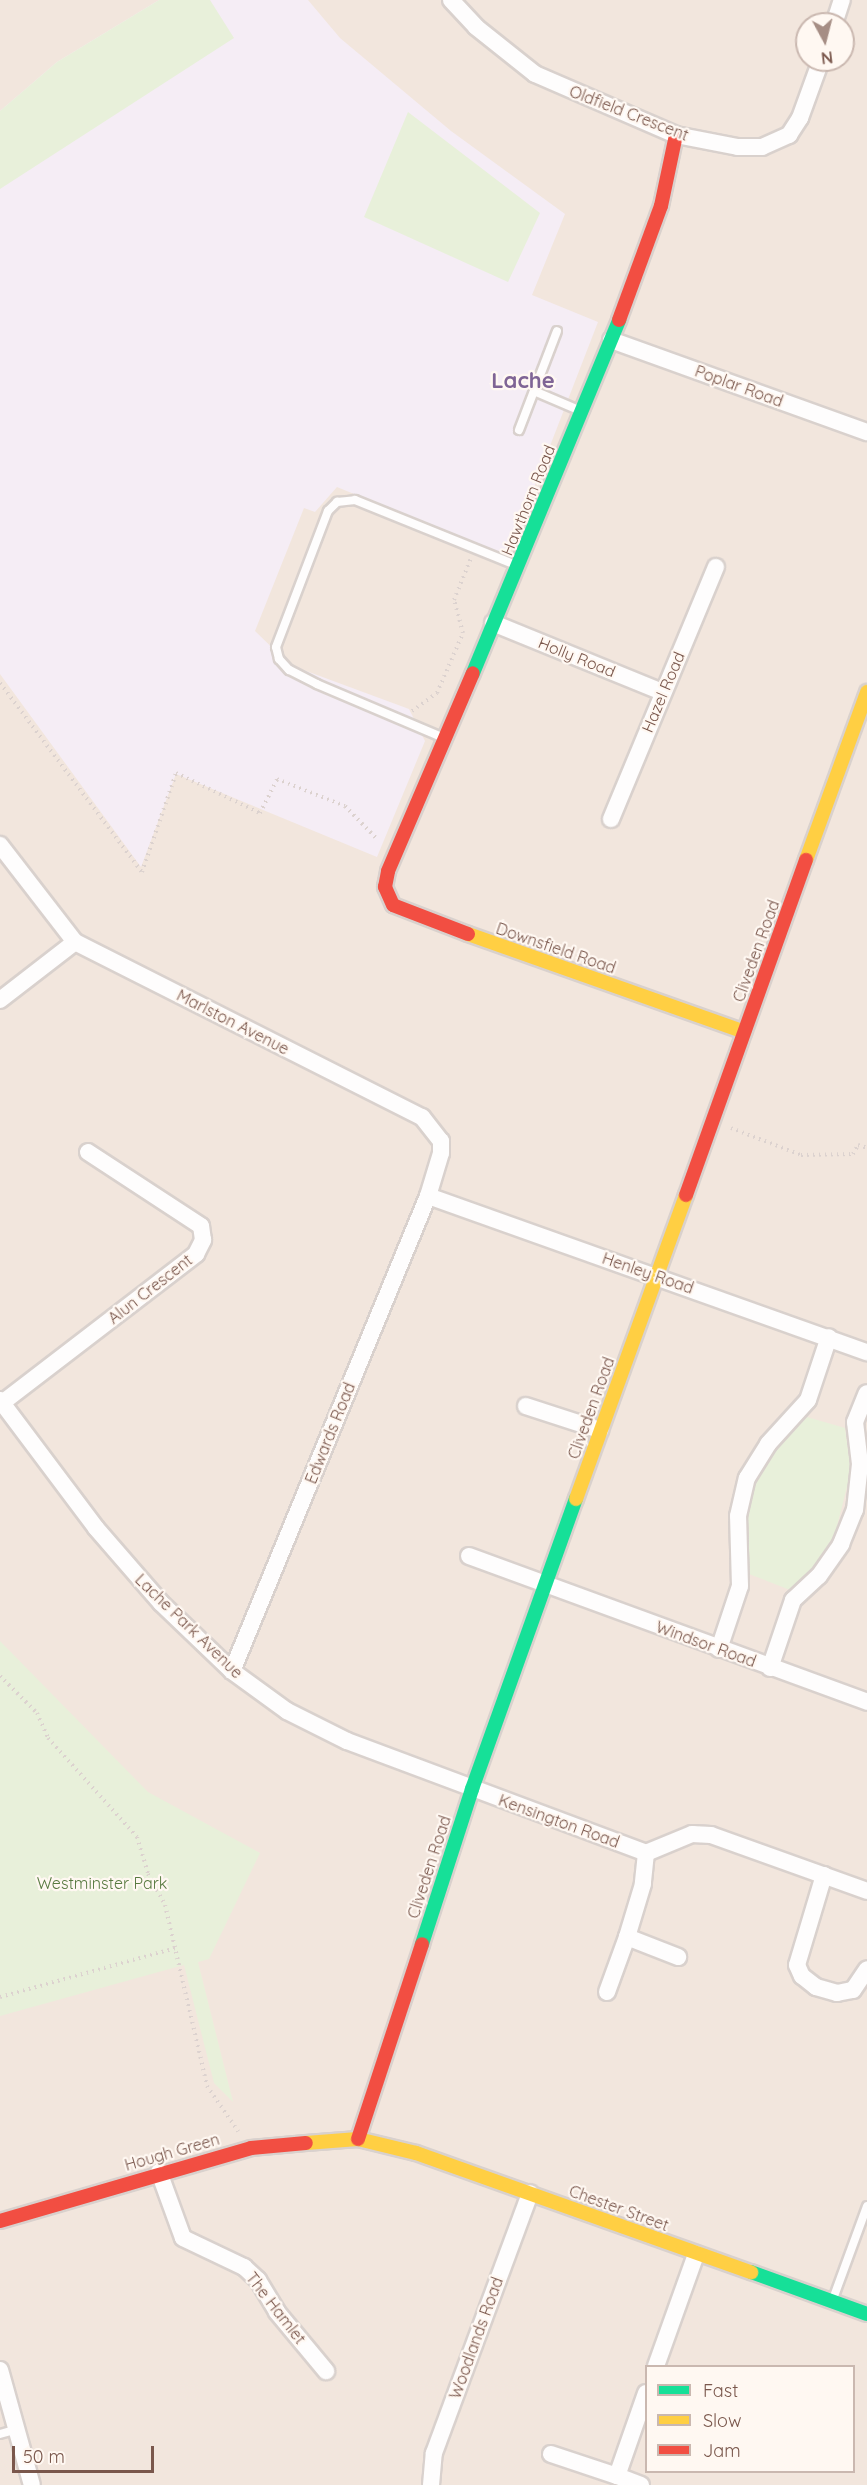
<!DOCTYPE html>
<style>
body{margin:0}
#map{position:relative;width:867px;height:2485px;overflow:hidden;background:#f9f4ef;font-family:Quicksand,sans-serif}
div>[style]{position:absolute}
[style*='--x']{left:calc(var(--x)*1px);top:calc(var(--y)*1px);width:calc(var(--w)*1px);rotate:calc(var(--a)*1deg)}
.residential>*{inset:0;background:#f2e6dd}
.education>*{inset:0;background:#f5edf5}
.green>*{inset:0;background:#e8f0da}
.path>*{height:4px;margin-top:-2px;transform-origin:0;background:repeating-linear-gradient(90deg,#dcd2cf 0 1.5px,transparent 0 6px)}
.roads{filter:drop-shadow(2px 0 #d9d1cd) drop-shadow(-2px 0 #d9d1cd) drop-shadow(0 2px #d9d1cd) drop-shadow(0 -2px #d9d1cd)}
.lane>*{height:8px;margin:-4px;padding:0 4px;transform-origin:4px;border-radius:4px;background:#fefdfd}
.street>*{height:16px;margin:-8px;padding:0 8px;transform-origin:8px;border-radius:8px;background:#fefdfd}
.fast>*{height:14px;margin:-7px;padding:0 7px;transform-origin:7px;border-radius:7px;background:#16e098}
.slow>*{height:14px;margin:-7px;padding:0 7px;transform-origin:7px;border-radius:7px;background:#ffcf43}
.jam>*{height:14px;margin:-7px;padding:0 7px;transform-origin:7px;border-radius:7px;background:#f24e42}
span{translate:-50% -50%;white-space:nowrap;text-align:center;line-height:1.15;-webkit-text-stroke:4.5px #fff8f2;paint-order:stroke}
.street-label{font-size:16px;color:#7a574c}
.park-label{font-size:16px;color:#587a40}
.district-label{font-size:22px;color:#7f6495;font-weight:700}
.legend{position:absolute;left:645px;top:2365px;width:210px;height:108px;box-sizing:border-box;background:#fff8f2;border:2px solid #cab8b0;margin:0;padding:8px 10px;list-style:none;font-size:18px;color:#7a574c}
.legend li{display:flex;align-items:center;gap:12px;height:30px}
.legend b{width:30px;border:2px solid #cab8b0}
.north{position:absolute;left:795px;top:12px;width:60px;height:60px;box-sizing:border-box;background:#fff8f2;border:2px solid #cab8b0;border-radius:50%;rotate:173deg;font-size:16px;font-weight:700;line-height:24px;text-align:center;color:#7a574c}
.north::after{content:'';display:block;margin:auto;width:21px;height:27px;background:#a68e85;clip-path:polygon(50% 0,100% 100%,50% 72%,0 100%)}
.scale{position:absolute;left:12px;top:2446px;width:142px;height:27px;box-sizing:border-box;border:3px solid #7a574c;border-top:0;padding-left:8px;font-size:18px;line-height:21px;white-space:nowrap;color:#7a574c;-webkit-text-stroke:4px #fff8f2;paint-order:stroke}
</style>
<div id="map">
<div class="residential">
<i style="clip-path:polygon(evenodd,0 0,867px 0,867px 2485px,0 2485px,0 0,807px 24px,843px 24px,843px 60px,807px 60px,807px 24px,0 0,646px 2366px,854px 2366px,854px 2472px,646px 2472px,646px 2366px)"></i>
</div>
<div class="education">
<i style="clip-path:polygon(159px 0,308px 0,340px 38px,451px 131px,565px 214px,532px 295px,598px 322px,507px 557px,337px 487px,315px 512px,304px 508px,255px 631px,290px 665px,409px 709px,425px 741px,377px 857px,176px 774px,141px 867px,0 674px,0 111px,57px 62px)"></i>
</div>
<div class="green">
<i style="clip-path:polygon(159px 0,210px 0,234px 38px,0 189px,0 111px,57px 62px)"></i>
<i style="clip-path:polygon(408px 112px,540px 213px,508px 282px,364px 217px)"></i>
<i style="clip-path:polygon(807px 1417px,845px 1428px,851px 1471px,835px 1534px,813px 1568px,790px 1590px,749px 1574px,744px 1556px,746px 1528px,752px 1490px,764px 1466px,775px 1449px)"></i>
<i style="clip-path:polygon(0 1641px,148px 1792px,260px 1853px,209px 1959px,198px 1962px,233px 2102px,214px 2083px,184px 1965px,0 2016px)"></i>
</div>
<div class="path">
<i style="--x:0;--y:683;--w:236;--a:53.1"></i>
<i style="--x:142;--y:872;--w:105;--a:-71"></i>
<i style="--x:176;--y:773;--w:93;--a:25.5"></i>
<i style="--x:260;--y:813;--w:38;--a:-63"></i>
<i style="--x:277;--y:779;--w:73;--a:21.7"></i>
<i style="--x:345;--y:806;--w:47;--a:45.9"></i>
<i style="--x:412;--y:711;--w:31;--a:-36"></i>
<i style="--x:437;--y:693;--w:65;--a:-66.6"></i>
<i style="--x:463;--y:633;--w:34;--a:-105"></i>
<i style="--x:454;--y:600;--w:45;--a:-68"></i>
<i style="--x:731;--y:1128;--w:75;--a:21.1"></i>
<i style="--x:801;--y:1155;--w:52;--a:-1.1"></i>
<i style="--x:853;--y:1154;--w:10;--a:-61"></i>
<i style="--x:858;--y:1145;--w:9;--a:18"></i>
<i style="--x:0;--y:1676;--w:52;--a:45"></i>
<i style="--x:37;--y:1713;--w:27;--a:66"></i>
<i style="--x:48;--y:1738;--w:133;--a:48"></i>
<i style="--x:137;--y:1837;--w:39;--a:73"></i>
<i style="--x:148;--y:1874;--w:35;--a:61"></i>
<i style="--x:165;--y:1905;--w:186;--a:76.9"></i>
<i style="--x:207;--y:2086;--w:55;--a:55.4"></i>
<i style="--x:0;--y:1997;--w:182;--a:-15.6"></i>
</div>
<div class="roads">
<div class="lane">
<i style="--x:534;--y:391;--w:64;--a:-69"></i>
<i style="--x:519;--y:430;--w:42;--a:-69"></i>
<i style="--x:534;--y:391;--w:51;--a:23.1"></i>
<i style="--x:444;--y:738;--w:138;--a:-157"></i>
<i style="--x:317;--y:684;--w:31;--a:-153"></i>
<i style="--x:289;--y:670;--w:15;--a:-132"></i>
<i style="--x:279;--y:659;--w:12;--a:-104"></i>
<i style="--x:276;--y:647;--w:146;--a:-69.1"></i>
<i style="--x:328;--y:511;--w:13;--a:-45"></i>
<i style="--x:337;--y:502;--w:18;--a:-6"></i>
<i style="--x:355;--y:500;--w:176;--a:22"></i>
<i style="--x:833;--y:2299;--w:99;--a:-69.9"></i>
<i style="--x:0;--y:2434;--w:18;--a:-16"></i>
</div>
<div class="street">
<i style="--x:451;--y:0;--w:37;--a:47"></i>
<i style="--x:476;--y:27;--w:75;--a:38.5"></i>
<i style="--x:535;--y:74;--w:154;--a:23.4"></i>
<i style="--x:676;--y:135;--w:63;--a:11"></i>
<i style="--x:738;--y:147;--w:24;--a:0"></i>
<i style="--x:762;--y:147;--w:30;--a:-24"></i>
<i style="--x:789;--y:135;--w:20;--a:-57"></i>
<i style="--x:800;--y:118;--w:62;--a:-70.1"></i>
<i style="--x:834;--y:24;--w:25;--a:-72"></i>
<i style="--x:611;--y:340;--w:272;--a:19.8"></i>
<i style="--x:493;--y:623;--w:183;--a:22.2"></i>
<i style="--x:611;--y:819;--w:273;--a:-67.4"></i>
<i style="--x:0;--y:845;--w:123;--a:52.3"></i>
<i style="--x:75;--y:942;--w:389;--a:26.8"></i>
<i style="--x:422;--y:1117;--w:31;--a:52"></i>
<i style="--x:441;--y:1141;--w:12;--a:90"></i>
<i style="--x:441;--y:1153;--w:45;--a:106.8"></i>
<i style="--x:428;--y:1196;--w:514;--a:112.42"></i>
<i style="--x:0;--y:1000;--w:95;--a:-37.7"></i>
<i style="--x:428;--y:1196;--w:466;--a:19.6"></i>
<i style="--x:0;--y:1400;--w:160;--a:53.1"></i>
<i style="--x:96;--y:1528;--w:99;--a:49.1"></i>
<i style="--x:161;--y:1603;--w:98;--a:43.8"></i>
<i style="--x:232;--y:1671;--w:68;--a:36"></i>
<i style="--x:287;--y:1711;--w:67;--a:26.6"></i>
<i style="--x:347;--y:1741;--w:319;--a:20.5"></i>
<i style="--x:2;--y:1403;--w:245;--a:-37.5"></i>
<i style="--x:196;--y:1254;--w:16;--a:-63"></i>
<i style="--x:203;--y:1240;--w:14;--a:-98"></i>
<i style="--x:201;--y:1226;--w:135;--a:-146.8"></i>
<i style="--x:526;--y:1406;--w:78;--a:18"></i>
<i style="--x:469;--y:1556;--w:424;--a:20.1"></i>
<i style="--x:719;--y:1649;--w:66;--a:-71.6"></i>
<i style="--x:740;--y:1586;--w:70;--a:-91.6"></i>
<i style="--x:738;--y:1516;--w:39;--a:-77"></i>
<i style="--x:747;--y:1478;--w:40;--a:-58"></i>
<i style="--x:768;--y:1444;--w:59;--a:-47.7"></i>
<i style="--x:808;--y:1400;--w:66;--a:-71.6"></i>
<i style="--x:770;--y:1668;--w:72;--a:-71.3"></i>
<i style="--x:793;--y:1600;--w:35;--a:-43"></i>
<i style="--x:819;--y:1576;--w:39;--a:-55"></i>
<i style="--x:841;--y:1544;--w:37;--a:-68"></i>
<i style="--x:855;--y:1510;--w:46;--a:-83.8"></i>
<i style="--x:860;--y:1464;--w:42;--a:-96.8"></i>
<i style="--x:855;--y:1422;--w:31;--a:-68"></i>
<i style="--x:646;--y:1853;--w:50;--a:-22.4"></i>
<i style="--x:692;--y:1834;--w:19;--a:3"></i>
<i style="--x:711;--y:1835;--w:166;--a:19.7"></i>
<i style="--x:646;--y:1853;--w:31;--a:96"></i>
<i style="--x:643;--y:1884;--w:55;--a:106.8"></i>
<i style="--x:627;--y:1937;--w:55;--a:21.4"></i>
<i style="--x:824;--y:1875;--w:94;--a:106.7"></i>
<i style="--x:797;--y:1965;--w:12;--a:66"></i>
<i style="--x:802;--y:1976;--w:18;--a:38"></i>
<i style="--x:816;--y:1987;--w:22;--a:16"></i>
<i style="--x:837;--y:1993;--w:16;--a:-11"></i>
<i style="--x:853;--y:1990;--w:25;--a:-56"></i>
<i style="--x:607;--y:1992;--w:59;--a:-70"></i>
<i style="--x:159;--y:2172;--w:70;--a:70"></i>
<i style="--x:183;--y:2238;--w:68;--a:25.4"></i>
<i style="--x:244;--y:2267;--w:19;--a:43"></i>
<i style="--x:258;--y:2280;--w:37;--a:59"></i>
<i style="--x:277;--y:2312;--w:77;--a:50.3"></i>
<i style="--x:656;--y:2366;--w:119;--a:-70.3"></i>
<i style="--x:0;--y:2370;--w:119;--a:74.5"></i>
<i style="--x:551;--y:2454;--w:70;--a:18.4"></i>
<i style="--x:431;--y:2485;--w:32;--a:-85"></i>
<i style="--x:434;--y:2453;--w:277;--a:-69.7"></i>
<i style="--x:641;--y:2485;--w:26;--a:-159"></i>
<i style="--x:617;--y:2476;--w:88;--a:-70.7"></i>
</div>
<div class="fast">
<i style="--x:473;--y:673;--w:382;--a:-67.5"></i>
<i style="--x:422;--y:1944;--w:163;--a:-72.1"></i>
<i style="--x:472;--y:1789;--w:308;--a:-70.3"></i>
<i style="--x:751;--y:2272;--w:123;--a:19.9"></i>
</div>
<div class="slow">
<i style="--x:806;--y:860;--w:179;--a:-70"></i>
<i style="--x:468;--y:934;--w:293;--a:19.5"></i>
<i style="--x:576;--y:1499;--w:323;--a:-70.1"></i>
<i style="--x:306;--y:2143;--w:52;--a:-4.4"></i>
<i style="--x:358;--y:2139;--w:60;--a:13.6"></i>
<i style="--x:416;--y:2153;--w:356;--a:19.6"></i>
</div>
<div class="jam">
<i style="--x:619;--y:320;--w:121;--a:-69.8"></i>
<i style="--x:661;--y:206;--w:73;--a:-78.1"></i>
<i style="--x:468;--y:934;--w:80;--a:-158.9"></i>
<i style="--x:393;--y:905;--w:20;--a:-114"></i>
<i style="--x:385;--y:887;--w:16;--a:-79"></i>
<i style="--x:388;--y:871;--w:215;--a:-66.8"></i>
<i style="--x:686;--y:1195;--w:356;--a:-70.3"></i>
<i style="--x:358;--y:2139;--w:205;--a:-71.8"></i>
<i style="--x:0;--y:2221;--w:261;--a:-16.2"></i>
<i style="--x:251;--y:2148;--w:55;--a:-5.2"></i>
</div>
</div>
<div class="street-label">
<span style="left:629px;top:113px;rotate:21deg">Oldfield Crescent</span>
<span style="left:739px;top:386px;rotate:20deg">Poplar Road</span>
<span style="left:528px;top:500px;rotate:-68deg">Hawthorn Road</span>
<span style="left:577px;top:657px;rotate:22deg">Holly Road</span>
<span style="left:663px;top:692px;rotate:-67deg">Hazel Road</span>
<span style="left:556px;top:948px;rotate:19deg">Downsfield Road</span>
<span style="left:756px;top:951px;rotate:-70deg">Cliveden Road</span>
<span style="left:233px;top:1022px;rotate:27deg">Marlston Avenue</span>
<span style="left:648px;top:1273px;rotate:19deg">Henley Road</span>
<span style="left:150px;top:1289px;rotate:-38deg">Alun Crescent</span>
<span style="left:591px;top:1408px;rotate:-70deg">Cliveden Road</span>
<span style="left:330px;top:1433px;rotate:-68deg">Edwards Road</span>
<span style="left:189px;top:1626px;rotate:44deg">Lache Park Avenue</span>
<span style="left:706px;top:1644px;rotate:20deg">Windsor Road</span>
<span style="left:559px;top:1821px;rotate:20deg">Kensington Road</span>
<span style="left:429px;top:1867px;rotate:-72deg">Cliveden Road</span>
<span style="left:172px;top:2152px;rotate:-16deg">Hough Green</span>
<span style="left:619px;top:2208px;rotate:20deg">Chester Street</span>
<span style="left:276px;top:2308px;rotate:52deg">The Hamlet</span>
<span style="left:476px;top:2338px;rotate:-70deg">Woodlands Road</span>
</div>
<div class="park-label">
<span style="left:102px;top:1883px">Westminster Park</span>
</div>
<div class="district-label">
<span style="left:523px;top:381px">Lache</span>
</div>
<ul class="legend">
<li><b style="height:8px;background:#16e098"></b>Fast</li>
<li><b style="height:8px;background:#ffcf43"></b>Slow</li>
<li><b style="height:8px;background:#f24e42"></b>Jam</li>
</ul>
<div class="north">N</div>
<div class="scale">50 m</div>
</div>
